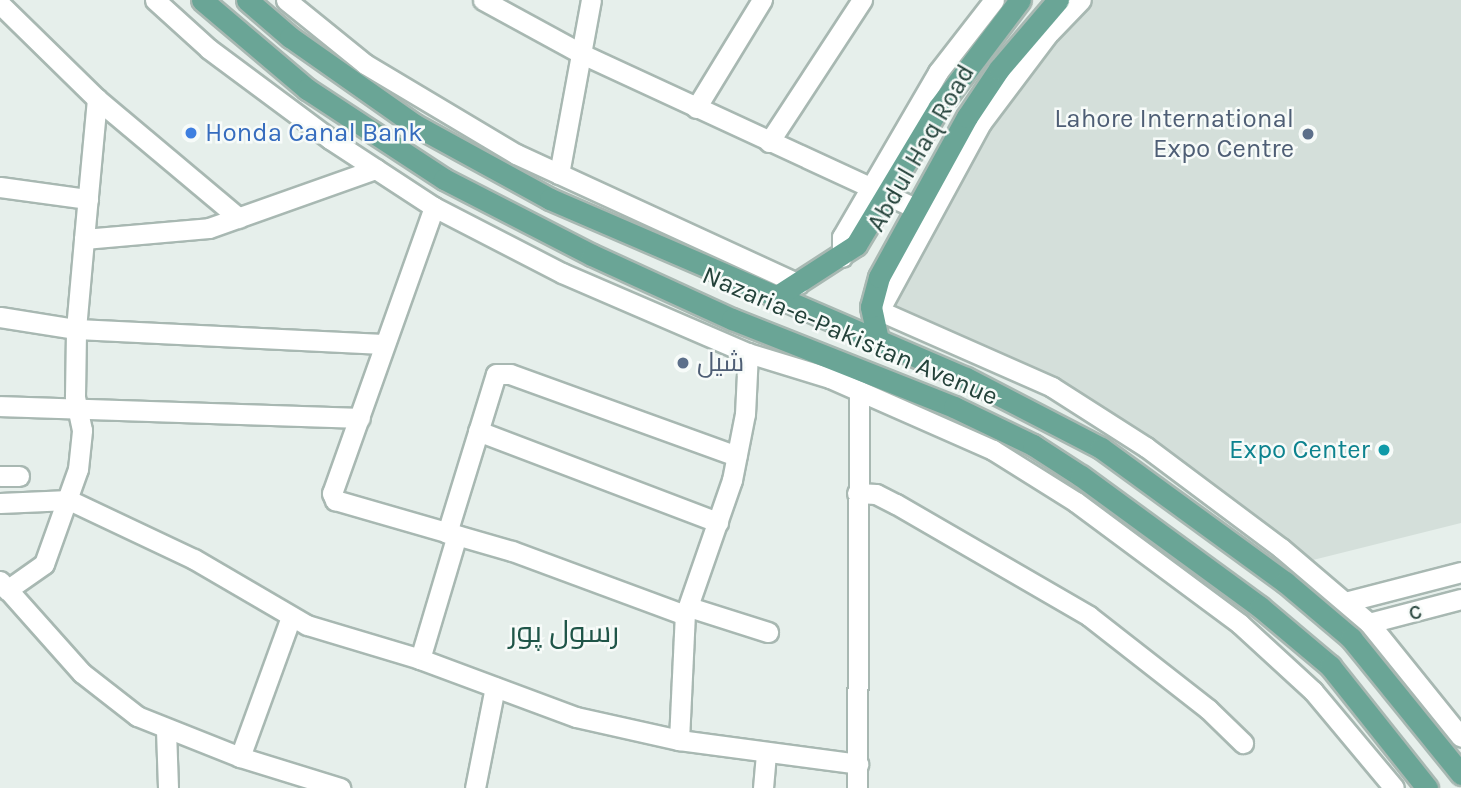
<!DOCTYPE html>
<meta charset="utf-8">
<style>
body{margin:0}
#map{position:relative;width:1461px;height:788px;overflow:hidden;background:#e6efeb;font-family:Karla,Cairo,sans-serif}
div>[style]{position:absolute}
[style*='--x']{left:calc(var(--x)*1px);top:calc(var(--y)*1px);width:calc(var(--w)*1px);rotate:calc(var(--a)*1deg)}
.built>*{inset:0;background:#d4dfda}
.roads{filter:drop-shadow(2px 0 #a8b8b2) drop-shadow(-2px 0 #a8b8b2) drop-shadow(0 2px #a8b8b2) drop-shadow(0 -2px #a8b8b2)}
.minor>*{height:19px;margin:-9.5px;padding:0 9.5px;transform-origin:9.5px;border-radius:9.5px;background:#fff}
.major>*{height:21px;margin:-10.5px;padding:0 10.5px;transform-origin:10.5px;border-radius:10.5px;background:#6aa596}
.dots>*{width:19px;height:19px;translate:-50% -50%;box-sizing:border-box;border:4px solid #f7fbf9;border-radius:50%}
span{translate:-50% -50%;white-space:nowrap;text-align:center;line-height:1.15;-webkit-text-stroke:5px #f7fbf9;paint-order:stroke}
.service-label{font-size:26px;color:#4e5e75}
.right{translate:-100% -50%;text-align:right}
.left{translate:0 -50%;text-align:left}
.shop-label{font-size:26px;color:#366cbe}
.street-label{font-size:26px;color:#24423a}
.culture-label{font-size:26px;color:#0d838f}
.quarter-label{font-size:30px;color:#1f5548}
</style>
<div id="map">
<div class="built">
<i style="clip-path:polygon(1058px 0,1461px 0,1461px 523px,1301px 563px,1052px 387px,871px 307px)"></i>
</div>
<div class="roads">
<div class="minor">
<i style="--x:155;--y:0;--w:73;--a:42.2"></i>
<i style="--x:209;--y:49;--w:151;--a:36.6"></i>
<i style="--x:330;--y:139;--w:124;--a:33.2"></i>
<i style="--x:434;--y:207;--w:144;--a:27.3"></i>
<i style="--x:562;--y:273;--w:202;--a:23.3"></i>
<i style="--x:748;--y:353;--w:86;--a:17"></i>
<i style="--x:830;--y:378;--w:178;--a:23.8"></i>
<i style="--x:993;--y:450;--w:98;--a:32.1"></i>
<i style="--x:1076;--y:502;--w:204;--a:36.6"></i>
<i style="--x:1240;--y:624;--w:99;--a:42.5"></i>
<i style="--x:1313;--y:691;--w:126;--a:50.1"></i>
<i style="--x:286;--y:0;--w:102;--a:39"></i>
<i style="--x:365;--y:64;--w:176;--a:30.8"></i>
<i style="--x:516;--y:154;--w:311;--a:24.7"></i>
<i style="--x:483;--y:0;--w:113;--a:28.6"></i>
<i style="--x:582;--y:54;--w:368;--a:24.8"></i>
<i style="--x:0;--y:4;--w:136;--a:44.4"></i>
<i style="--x:97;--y:99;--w:185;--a:40"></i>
<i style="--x:696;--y:108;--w:127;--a:-58.6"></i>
<i style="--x:769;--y:142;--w:170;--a:-56.8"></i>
<i style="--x:559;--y:174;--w:177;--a:-79.6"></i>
<i style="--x:0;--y:187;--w:89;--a:7.8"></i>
<i style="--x:434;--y:207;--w:304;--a:109.6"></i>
<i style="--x:332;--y:493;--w:8;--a:67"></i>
<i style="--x:335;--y:500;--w:184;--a:16.1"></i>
<i style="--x:512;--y:551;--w:184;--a:20.3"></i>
<i style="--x:685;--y:615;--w:143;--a:-70.8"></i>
<i style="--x:732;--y:480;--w:67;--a:-78.9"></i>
<i style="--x:745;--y:414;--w:61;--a:-87.2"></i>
<i style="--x:84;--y:239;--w:141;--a:-84.7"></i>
<i style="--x:842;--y:257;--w:20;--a:-90"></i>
<i style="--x:842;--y:237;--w:191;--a:-59.8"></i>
<i style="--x:938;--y:72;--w:91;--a:-52.1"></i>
<i style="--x:871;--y:307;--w:198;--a:23.8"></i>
<i style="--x:1052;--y:387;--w:112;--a:32.6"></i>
<i style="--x:1146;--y:447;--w:169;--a:36.8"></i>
<i style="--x:1281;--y:548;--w:116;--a:40.4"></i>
<i style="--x:1369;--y:623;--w:146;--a:51.1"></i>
<i style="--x:880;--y:309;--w:212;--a:-61.5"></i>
<i style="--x:981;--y:123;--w:111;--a:-53"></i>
<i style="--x:1048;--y:34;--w:47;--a:-45.9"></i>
<i style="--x:0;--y:317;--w:77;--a:9"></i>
<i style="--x:76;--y:329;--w:90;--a:-84.9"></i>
<i style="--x:84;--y:239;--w:125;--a:-5"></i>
<i style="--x:209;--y:228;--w:177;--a:-19.5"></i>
<i style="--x:0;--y:406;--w:360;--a:1.9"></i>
<i style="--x:478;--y:431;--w:257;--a:20.8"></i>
<i style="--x:0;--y:476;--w:19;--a:0"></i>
<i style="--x:857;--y:493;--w:19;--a:3"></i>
<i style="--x:876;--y:494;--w:22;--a:27"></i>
<i style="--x:896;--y:504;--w:223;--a:30.1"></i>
<i style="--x:1089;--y:616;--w:151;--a:38"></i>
<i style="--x:1208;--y:709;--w:49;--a:44.2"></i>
<i style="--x:0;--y:503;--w:69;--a:-2.5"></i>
<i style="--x:69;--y:500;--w:138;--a:25.3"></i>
<i style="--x:194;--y:559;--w:131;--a:30.3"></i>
<i style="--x:307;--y:625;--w:118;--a:16.7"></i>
<i style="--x:420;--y:659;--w:166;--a:20.4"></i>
<i style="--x:576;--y:717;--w:106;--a:12.6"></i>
<i style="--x:679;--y:740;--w:181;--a:7.6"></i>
<i style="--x:447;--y:533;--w:166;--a:-72.9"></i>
<i style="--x:496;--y:374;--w:14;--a:0"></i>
<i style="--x:510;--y:374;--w:241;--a:19.9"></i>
<i style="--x:0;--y:581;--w:123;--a:48.3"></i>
<i style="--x:82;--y:673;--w:70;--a:38"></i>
<i style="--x:137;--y:716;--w:111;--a:21.7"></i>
<i style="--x:240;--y:757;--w:105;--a:17.2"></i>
<i style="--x:7;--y:590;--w:45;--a:-35.1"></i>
<i style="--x:44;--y:564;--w:101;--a:-70.3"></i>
<i style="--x:78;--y:469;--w:39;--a:-84"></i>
<i style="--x:82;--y:430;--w:35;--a:-102"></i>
<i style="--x:75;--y:396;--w:67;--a:-89.1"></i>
<i style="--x:76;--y:329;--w:308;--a:2.8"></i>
<i style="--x:1345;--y:602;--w:120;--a:-14.5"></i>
<i style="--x:689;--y:607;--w:83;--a:17.6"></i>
<i style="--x:1369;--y:623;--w:95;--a:-14.6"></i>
<i style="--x:420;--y:659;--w:129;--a:-73.4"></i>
<i style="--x:166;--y:730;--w:58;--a:88"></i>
<i style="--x:679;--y:740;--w:125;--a:-87.3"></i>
<i style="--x:240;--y:757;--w:149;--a:-70"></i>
<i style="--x:475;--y:788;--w:103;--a:-78.8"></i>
<i style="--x:763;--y:788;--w:36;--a:-85"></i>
<i style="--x:857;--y:788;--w:397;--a:-89.7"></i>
</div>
<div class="major">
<i style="--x:202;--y:0;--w:138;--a:40.3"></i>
<i style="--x:307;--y:89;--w:164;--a:33.3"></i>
<i style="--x:444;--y:179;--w:166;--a:27.2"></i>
<i style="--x:592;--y:255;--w:154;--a:24.6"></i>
<i style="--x:732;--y:319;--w:239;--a:21.6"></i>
<i style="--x:954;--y:407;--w:88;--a:25.7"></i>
<i style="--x:1033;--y:445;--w:57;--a:32.9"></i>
<i style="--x:1081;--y:476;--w:222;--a:36.2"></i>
<i style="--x:1260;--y:607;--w:92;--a:40.1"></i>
<i style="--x:1330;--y:666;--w:156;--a:51.5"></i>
<i style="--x:247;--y:0;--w:57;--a:40.7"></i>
<i style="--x:290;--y:37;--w:153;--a:35.1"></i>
<i style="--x:415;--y:125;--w:154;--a:28.7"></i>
<i style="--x:550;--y:199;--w:453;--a:23.3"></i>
<i style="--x:966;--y:378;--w:152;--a:27.4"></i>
<i style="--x:1101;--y:448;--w:228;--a:36.1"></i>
<i style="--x:1285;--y:582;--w:87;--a:40.3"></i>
<i style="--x:1351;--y:638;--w:175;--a:51"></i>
<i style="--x:774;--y:298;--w:98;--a:-32.9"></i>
<i style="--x:856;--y:245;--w:161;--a:-59"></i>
<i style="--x:939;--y:107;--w:134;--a:-52.9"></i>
<i style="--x:878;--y:340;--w:34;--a:-102"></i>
<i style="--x:871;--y:307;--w:31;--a:-75"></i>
<i style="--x:879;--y:277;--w:183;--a:-61.2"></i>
<i style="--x:967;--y:117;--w:58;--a:-56.3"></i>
<i style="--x:999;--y:69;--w:91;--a:-49.5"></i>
</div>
</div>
<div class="dots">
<i style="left:191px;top:133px;background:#3f7fe0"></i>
<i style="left:1308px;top:134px;background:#5c6f8a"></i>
<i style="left:683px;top:363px;background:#5c6f8a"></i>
<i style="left:1384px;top:450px;background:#0f9aa8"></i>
</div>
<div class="service-label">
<span class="right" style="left:1294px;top:134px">Lahore International<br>Expo Centre</span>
<span class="left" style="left:697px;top:363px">شیل</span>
</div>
<div class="shop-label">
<span class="left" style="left:205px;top:133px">Honda Canal Bank</span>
</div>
<div class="street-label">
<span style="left:921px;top:148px;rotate:-60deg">Abdul Haq Road</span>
<span style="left:850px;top:336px;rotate:23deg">Nazaria-e-Pakistan Avenue</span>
<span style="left:1415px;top:611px;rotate:-15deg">c</span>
</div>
<div class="culture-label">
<span class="right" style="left:1370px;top:450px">Expo Center</span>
</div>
<div class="quarter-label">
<span style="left:564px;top:632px">رسول پور</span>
</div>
</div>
